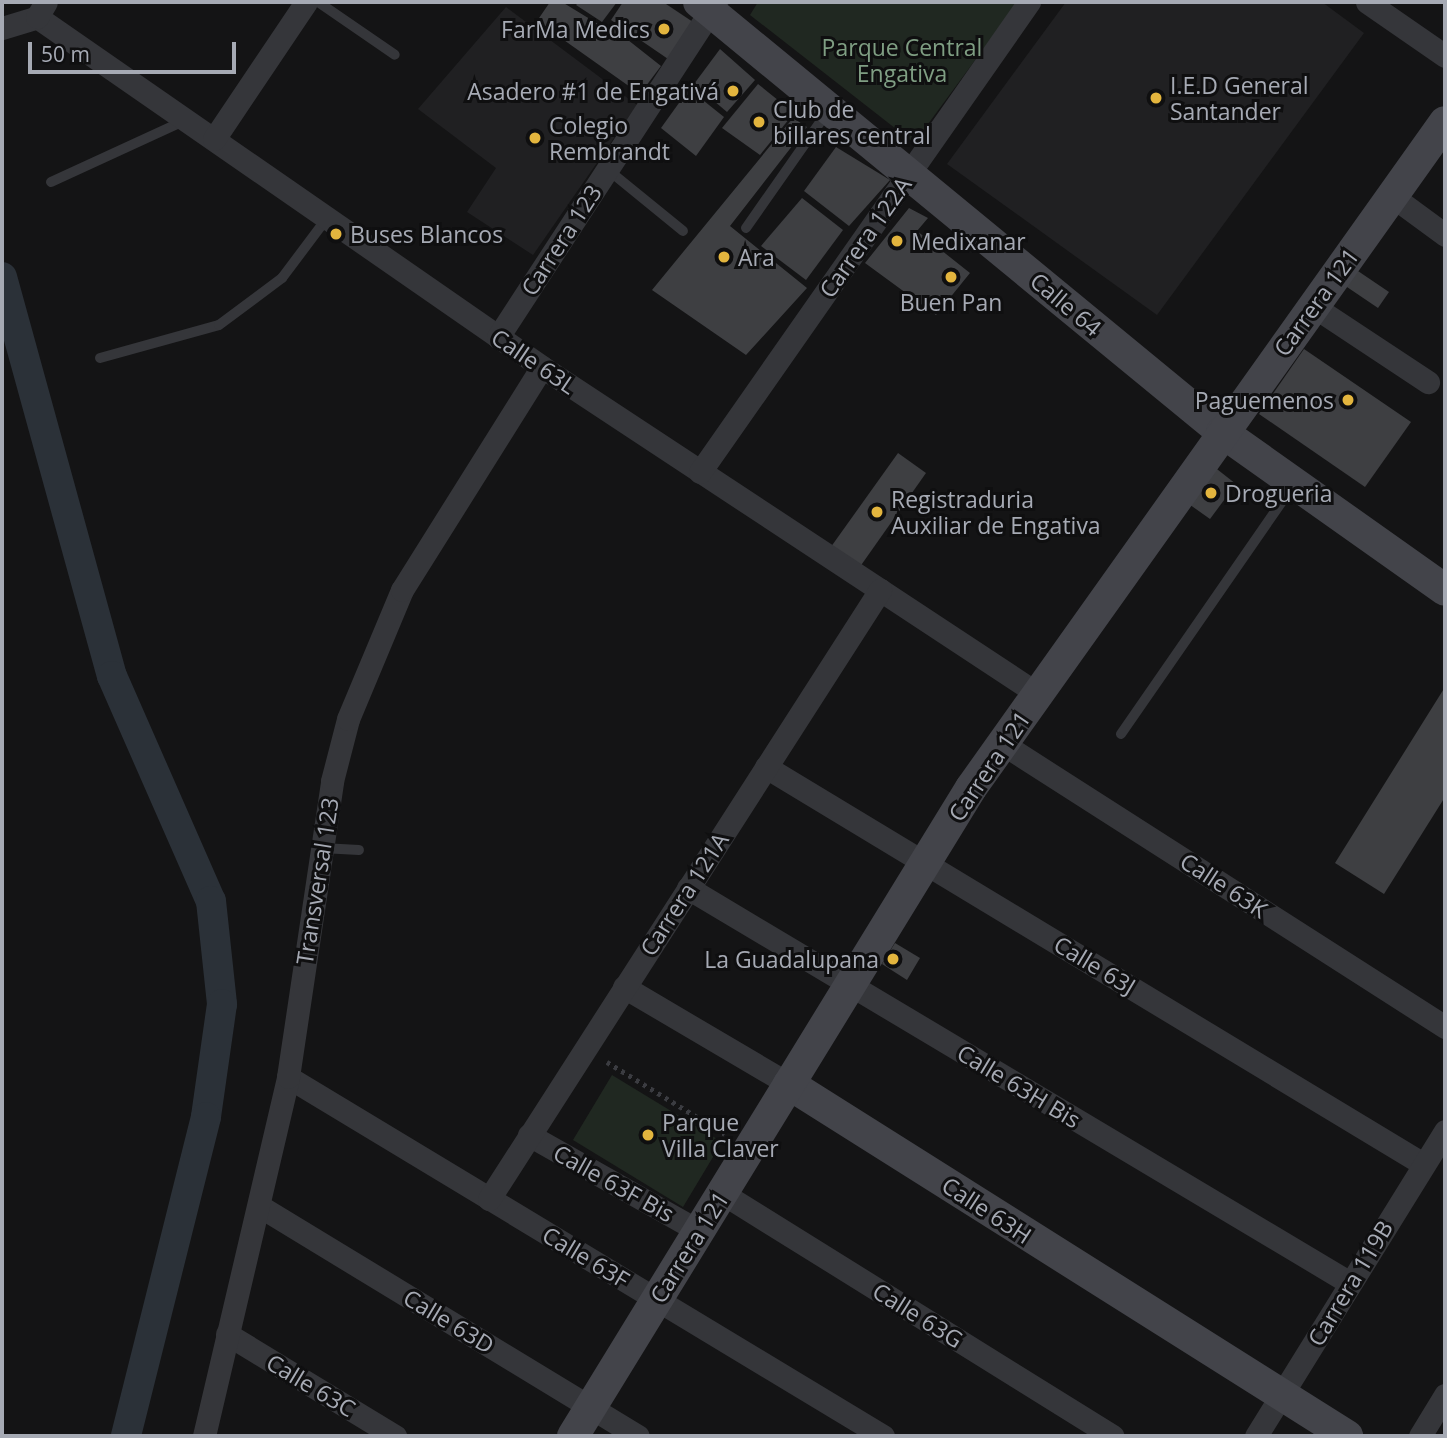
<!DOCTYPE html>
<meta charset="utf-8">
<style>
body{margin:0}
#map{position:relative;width:1447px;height:1438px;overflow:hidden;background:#141415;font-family:"Open Sans",sans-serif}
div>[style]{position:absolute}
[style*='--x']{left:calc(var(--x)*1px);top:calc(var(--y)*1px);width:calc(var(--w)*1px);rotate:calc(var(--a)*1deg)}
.built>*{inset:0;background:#202022}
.green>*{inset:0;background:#202821}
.canal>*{height:30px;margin:-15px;padding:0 15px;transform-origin:15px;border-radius:15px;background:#2b3138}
.building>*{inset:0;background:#3e3f42}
.path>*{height:4.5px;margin-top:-2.25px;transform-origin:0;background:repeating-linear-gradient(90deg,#3b3c41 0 3.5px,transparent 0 8.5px)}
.lane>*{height:10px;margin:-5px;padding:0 5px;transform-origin:5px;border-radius:5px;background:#35363a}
.street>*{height:23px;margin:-11.5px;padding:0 11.5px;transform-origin:11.5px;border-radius:11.5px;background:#35363a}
.secondary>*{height:32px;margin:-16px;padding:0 16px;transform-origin:16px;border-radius:16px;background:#43444a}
.dots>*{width:19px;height:19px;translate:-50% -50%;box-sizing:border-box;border:4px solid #0f0f10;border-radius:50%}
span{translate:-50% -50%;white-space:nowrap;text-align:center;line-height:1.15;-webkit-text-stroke:6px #0f0f10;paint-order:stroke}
.poi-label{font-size:23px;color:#a6aab4}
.right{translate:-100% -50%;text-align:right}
.left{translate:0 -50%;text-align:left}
.park-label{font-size:23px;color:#7f9e83}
.street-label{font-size:23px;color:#a6aab4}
.frame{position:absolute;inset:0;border:4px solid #a6aab4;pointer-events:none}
.scale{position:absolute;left:28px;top:42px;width:208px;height:32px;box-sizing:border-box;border:4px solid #a6aab4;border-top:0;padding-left:9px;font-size:21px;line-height:24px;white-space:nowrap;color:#a6aab4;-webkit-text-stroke:5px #0f0f10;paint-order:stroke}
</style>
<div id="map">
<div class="built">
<i style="clip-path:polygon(1066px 2px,1322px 2px,1364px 33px,1157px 315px,947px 164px)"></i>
<i style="clip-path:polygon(506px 7px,637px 105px,533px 255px,467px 212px,496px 168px,418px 109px)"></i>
</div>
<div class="green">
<i style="clip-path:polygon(758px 2px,1018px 2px,914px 143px,750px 15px)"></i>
<i style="clip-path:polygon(612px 1075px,722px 1142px,683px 1207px,573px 1140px)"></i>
</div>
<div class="canal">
<i style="--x:2;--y:277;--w:414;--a:74.6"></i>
<i style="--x:112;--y:676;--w:246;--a:66.3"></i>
<i style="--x:211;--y:901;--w:104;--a:83.9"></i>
<i style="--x:222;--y:1004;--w:114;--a:98.1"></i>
<i style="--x:206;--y:1117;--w:329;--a:104.1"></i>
</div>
<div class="building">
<i style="clip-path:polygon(550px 2px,562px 2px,603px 27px,609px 25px,661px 66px,640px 94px,537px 21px)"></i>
<i style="clip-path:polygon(579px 2px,617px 2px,602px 22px,576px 5px)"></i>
<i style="clip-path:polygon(623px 2px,663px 2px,696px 24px,671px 61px,611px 20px)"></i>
<i style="clip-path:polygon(720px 49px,755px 80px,727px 112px,694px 84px)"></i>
<i style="clip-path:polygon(758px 84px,794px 113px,760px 155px,722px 128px)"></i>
<i style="clip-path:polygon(689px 89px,724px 117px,696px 156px,661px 128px)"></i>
<i style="clip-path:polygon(793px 118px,807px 127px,730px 226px,807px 288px,746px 355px,652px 290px)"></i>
<i style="clip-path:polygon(836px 147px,890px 180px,849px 226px,804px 191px)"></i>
<i style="clip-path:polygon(802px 198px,843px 230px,806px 280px,761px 246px)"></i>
<i style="clip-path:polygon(909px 208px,928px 218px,917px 231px,970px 273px,936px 315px,865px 263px)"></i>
<i style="clip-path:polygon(1355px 269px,1389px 292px,1378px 308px,1344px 285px)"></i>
<i style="clip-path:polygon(1304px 349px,1411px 422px,1365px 487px,1259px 414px)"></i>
<i style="clip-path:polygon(898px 453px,926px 473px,857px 571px,828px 551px)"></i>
<i style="clip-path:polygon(1213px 466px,1236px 484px,1210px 519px,1186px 502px)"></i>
<i style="clip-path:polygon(1445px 687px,1445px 797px,1384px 894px,1335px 863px)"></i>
<i style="clip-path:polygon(895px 943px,920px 958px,907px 980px,882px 964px)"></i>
</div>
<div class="path">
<i style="--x:607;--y:1062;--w:138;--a:31.4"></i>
</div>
<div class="lane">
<i style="--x:318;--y:2;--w:93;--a:34.5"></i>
<i style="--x:607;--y:169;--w:98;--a:39.2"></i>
<i style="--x:51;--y:182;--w:149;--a:-24.7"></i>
<i style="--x:746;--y:228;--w:143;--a:-55"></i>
<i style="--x:100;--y:358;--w:123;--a:-15.5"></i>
<i style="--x:219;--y:325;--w:79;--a:-36.7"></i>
<i style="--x:282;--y:278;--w:75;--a:-53.1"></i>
<i style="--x:1121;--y:734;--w:302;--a:-55.3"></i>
<i style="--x:322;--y:848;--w:37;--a:3"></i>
</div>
<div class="street">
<i style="--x:1367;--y:2;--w:95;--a:34.7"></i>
<i style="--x:37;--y:17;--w:614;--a:34.72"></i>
<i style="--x:542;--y:367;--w:594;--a:33.4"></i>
<i style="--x:2;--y:28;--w:37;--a:-17"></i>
<i style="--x:37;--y:17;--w:17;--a:-59"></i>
<i style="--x:214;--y:139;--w:165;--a:-56.1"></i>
<i style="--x:1392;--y:196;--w:66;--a:36.3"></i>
<i style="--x:1313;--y:306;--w:138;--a:33.5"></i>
<i style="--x:498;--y:337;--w:400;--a:-56.9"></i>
<i style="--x:700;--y:472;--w:574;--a:-55.01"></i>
<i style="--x:1003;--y:744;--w:525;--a:32.63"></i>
<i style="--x:766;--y:767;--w:768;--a:31.14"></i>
<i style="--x:688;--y:888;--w:771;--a:30.82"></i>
<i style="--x:624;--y:987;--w:191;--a:30.5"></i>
<i style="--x:288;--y:1077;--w:695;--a:31.11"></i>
<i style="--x:529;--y:1135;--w:195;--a:29.5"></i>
<i style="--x:722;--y:1193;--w:460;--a:31.9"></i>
<i style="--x:489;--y:1199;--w:724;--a:-57.3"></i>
<i style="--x:261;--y:1207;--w:441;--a:31.3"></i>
<i style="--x:227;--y:1334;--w:197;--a:31.3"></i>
<i style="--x:204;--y:1436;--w:369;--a:-76.8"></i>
<i style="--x:288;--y:1077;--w:299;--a:-81.5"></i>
<i style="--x:332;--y:781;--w:64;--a:-75.5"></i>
<i style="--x:348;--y:719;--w:140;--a:-67.3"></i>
<i style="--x:402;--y:590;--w:263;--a:-57.9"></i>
<i style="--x:1256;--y:1436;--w:359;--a:-58.2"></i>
<i style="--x:1420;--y:1436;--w:48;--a:-58.6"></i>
</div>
<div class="secondary">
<i style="--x:699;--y:2;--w:677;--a:39.43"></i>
<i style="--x:1222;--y:432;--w:273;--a:35.3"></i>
<i style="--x:789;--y:1084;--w:660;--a:32.24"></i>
<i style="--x:573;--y:1436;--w:760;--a:-58.44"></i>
<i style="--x:971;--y:788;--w:817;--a:-54.56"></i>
</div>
<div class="dots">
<i style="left:664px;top:29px;background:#e3b53e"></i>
<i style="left:733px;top:91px;background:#e3b53e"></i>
<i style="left:1156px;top:98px;background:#e3b53e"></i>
<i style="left:759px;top:122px;background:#e3b53e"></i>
<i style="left:535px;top:138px;background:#e3b53e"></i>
<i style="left:336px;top:234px;background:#e3b53e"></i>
<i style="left:897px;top:241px;background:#e3b53e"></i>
<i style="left:724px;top:257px;background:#e3b53e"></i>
<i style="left:951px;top:277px;background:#e3b53e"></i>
<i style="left:1348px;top:400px;background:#e3b53e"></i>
<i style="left:1211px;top:493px;background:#e3b53e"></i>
<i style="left:877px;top:512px;background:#e3b53e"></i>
<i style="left:893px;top:959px;background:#e3b53e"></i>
<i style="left:648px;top:1135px;background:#e3b53e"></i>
</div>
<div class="poi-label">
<span class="right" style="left:650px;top:29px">FarMa Medics</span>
<span class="left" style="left:1170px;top:98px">I.E.D General<br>Santander</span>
<span class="right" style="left:719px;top:91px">Asadero #1 de Engativá</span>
<span class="left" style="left:773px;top:122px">Club de<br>billares central</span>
<span class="left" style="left:549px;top:138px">Colegio<br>Rembrandt</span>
<span class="left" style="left:350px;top:234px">Buses Blancos</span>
<span class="left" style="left:911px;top:241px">Medixanar</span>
<span class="left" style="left:738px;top:257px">Ara</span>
<span style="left:951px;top:302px">Buen Pan</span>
<span class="right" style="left:1334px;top:400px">Paguemenos</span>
<span class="left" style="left:1225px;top:493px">Drogueria</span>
<span class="left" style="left:891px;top:512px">Registraduria<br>Auxiliar de Engativa</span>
<span class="right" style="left:879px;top:959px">La Guadalupana</span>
<span class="left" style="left:662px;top:1135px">Parque<br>Villa Claver</span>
</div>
<div class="park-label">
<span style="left:902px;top:60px">Parque Central<br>Engativa</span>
</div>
<div class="street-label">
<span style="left:865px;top:237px;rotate:-55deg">Carrera 122A</span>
<span style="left:561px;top:240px;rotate:-57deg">Carrera 123</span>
<span style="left:1316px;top:302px;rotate:-54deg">Carrera 121</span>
<span style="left:1066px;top:304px;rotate:40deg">Calle 64</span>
<span style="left:534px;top:361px;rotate:34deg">Calle 63L</span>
<span style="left:989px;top:766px;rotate:-56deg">Carrera 121</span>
<span style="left:317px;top:881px;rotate:-81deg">Transversal 123</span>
<span style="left:1224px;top:885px;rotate:33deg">Calle 63K</span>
<span style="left:684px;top:894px;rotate:-57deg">Carrera 121A</span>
<span style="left:1095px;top:965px;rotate:31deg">Calle 63J</span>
<span style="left:1019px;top:1086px;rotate:31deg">Calle 63H Bis</span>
<span style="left:614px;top:1183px;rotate:29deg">Calle 63F Bis</span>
<span style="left:987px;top:1210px;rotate:33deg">Calle 63H</span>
<span style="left:689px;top:1247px;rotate:-58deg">Carrera 121</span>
<span style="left:586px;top:1257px;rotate:31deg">Calle 63F</span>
<span style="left:1350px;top:1283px;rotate:-59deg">Carrera 119B</span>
<span style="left:918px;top:1315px;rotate:32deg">Calle 63G</span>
<span style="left:449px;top:1321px;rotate:31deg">Calle 63D</span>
<span style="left:311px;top:1385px;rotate:31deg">Calle 63C</span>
</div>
<div class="frame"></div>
<div class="scale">50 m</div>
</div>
